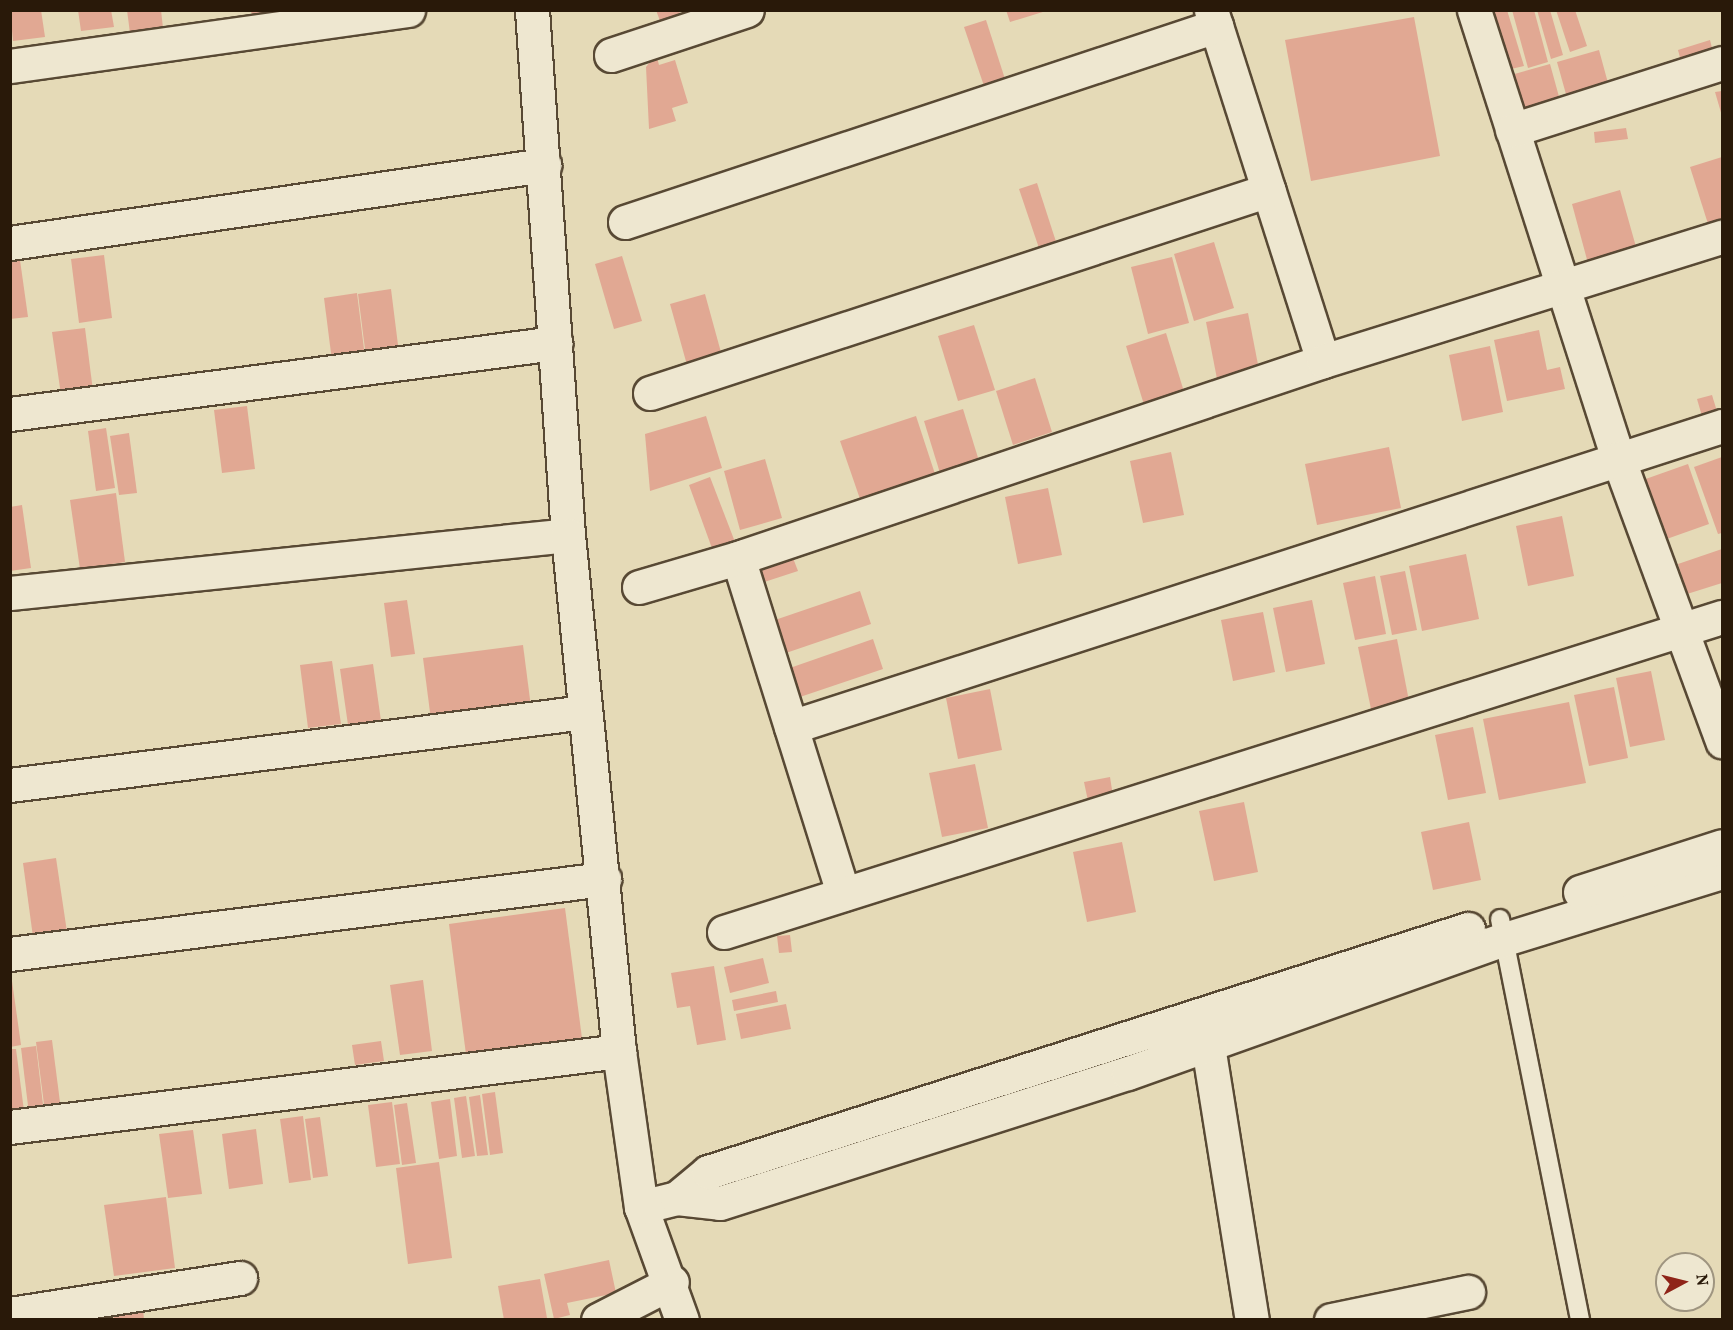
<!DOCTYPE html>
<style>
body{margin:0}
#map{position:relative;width:1733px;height:1330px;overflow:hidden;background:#e5dab7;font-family:Vollkorn,serif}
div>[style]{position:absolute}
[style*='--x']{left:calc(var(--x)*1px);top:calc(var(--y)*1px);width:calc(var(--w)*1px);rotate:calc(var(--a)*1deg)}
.building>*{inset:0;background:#e1a893}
.roads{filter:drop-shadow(2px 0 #584934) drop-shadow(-2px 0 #584934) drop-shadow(0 2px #584934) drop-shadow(0 -2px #584934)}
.lane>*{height:18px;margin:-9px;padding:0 9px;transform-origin:9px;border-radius:9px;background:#eee7d0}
.street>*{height:33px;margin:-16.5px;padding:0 16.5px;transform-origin:16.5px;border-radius:16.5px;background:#eee7d0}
.secondary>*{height:33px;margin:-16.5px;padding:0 16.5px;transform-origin:16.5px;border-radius:16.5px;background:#eee7d0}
span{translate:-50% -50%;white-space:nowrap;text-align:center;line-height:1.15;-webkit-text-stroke:4.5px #eee7d0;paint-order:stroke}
.frame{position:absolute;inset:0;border:12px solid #291909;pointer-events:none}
.north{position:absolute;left:1655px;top:1252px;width:60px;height:60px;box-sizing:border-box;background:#eee7d0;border:2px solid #9f9580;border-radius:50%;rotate:83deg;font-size:16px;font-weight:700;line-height:24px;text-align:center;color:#291909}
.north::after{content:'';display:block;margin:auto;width:21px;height:27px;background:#8f2418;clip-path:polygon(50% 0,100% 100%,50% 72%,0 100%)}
</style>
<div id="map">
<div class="building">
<i style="clip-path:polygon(10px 10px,41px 10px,45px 37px,13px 41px)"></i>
<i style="clip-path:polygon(78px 10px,111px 10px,114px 27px,81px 31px)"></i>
<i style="clip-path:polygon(127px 10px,161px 10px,164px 37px,131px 41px)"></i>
<i style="clip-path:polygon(251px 10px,284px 10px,285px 21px,253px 25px)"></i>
<i style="clip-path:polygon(656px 10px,679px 10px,680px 14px,660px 21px)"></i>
<i style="clip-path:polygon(1006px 10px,1045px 10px,1046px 11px,1010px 22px)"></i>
<i style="clip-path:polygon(1507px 10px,1524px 66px,1511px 69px,1494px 12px)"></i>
<i style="clip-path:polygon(1512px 10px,1534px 10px,1548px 62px,1528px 68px)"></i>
<i style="clip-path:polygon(1537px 10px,1550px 10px,1563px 55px,1551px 59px)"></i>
<i style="clip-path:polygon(1556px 10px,1575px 10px,1587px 46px,1570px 52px)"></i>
<i style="clip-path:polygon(1414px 17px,1440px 156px,1311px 181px,1285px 40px)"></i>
<i style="clip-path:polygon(986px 20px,1005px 79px,984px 86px,964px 27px)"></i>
<i style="clip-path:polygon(1710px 40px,1715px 60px,1683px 69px,1678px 50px)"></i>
<i style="clip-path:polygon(1599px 50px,1611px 94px,1569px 105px,1557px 62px)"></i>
<i style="clip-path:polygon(656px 54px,659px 65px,675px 60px,688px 103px,672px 108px,676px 121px,649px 129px,646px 67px)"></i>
<i style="clip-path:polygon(1550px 64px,1561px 104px,1515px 117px,1504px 77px)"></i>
<i style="clip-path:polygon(1722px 91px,1722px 116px,1715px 92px)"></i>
<i style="clip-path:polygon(1626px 128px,1628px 139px,1595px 143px,1594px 132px)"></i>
<i style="clip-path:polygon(1722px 157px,1722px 222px,1709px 227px,1690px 167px)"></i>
<i style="clip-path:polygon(1037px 183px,1059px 251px,1042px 257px,1019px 189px)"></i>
<i style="clip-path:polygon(1620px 190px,1638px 254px,1589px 267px,1572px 204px)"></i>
<i style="clip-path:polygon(1214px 242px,1234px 308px,1194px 321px,1174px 254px)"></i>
<i style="clip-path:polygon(19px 253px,28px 317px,10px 319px,10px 254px)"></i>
<i style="clip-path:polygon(104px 255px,112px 318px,79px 323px,71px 259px)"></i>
<i style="clip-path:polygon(622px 256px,642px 321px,614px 329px,595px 264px)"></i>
<i style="clip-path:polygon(1172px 257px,1189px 323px,1148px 334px,1131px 267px)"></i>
<i style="clip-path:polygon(391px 289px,399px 353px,366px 357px,358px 294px)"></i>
<i style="clip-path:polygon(357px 293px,365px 357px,332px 361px,324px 298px)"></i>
<i style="clip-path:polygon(705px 294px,722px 356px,687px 365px,670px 304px)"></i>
<i style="clip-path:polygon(1248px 313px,1260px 375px,1218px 384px,1206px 322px)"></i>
<i style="clip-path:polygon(974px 325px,995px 390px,958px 401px,938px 336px)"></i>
<i style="clip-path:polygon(85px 328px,93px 391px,61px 395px,52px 332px)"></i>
<i style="clip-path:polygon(1539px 330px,1547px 370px,1560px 367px,1565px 389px,1507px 401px,1494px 340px)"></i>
<i style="clip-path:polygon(1166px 333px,1185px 395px,1145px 408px,1126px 346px)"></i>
<i style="clip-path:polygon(1490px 346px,1503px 412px,1462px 421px,1449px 355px)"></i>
<i style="clip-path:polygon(1035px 378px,1052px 432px,1013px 445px,996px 391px)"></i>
<i style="clip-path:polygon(1712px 395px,1719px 418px,1704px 423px,1697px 399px)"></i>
<i style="clip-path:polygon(247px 406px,255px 469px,222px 473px,214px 410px)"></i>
<i style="clip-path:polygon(963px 409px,979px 461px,940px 473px,924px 421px)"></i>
<i style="clip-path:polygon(706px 416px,722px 468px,650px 491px,645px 434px)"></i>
<i style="clip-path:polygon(916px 416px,935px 474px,860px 499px,840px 441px)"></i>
<i style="clip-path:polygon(106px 428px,115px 488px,96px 491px,88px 431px)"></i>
<i style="clip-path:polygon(129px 433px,137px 493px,119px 495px,110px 436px)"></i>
<i style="clip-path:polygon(1389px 447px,1401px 508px,1317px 525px,1305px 464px)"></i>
<i style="clip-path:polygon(1171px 452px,1184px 515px,1143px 523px,1130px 461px)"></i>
<i style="clip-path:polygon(1722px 457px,1722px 533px,1718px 534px,1694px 467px)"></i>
<i style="clip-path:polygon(765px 459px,782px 518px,740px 530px,724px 471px)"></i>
<i style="clip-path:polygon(1688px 464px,1709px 524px,1661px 541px,1640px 481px)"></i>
<i style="clip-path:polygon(710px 477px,735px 542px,713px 551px,689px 485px)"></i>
<i style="clip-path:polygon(1048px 488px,1062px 555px,1018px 564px,1005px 497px)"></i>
<i style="clip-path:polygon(116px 493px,125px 562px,80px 569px,70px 500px)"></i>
<i style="clip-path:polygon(22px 505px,31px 568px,10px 571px,10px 507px)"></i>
<i style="clip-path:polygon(1562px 516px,1574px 576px,1528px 586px,1516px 526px)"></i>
<i style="clip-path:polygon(1722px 549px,1722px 583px,1687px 594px,1678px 564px)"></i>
<i style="clip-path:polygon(1466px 554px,1479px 619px,1422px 631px,1409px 566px)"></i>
<i style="clip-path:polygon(793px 558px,798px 571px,752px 586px,747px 572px)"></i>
<i style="clip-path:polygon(1405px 571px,1417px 630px,1392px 635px,1380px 576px)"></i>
<i style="clip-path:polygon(1375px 576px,1386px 634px,1355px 640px,1343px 583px)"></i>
<i style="clip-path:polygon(860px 591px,871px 624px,783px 654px,772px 621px)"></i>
<i style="clip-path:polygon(407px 600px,415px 654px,391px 657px,384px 603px)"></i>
<i style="clip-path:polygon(1312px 600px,1325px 664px,1286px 672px,1273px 608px)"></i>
<i style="clip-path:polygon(1263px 612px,1275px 672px,1233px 681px,1221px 620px)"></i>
<i style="clip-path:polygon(873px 639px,883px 669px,797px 698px,787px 669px)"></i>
<i style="clip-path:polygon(1397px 639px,1409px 701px,1371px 709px,1358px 647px)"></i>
<i style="clip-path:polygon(523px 645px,531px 707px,431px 720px,423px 658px)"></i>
<i style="clip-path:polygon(332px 661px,341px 724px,308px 728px,300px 665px)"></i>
<i style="clip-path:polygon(373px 664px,382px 728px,349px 732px,340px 669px)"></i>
<i style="clip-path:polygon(1651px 671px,1665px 740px,1630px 747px,1616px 678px)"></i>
<i style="clip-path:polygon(1614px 687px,1628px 758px,1589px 766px,1574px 695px)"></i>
<i style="clip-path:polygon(990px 689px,1002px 750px,958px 759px,946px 698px)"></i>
<i style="clip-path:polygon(1569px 702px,1586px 783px,1499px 800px,1483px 719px)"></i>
<i style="clip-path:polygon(1473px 727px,1486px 793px,1448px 800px,1435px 735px)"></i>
<i style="clip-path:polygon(975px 764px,988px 828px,942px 837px,929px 773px)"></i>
<i style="clip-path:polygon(1110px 777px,1113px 796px,1088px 801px,1084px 782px)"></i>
<i style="clip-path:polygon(1244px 802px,1258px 872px,1214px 881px,1199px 811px)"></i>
<i style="clip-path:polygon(1469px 822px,1481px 880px,1433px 890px,1421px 832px)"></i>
<i style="clip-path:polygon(1122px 842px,1136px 912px,1087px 922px,1073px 852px)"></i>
<i style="clip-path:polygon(56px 858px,67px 932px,33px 937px,23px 863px)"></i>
<i style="clip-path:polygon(565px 908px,583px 1046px,467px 1062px,449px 924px)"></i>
<i style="clip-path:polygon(790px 935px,792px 952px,779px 953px,777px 936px)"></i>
<i style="clip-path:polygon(763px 958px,769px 983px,730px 993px,724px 967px)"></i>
<i style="clip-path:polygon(714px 966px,726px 1040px,697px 1045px,690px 1006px,677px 1008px,671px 973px)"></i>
<i style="clip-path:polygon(423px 980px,432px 1051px,400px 1055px,390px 985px)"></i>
<i style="clip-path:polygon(12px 981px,21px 1045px,10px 1047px,10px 982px)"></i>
<i style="clip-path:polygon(776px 991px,778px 1002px,734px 1011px,732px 1000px)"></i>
<i style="clip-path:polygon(786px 1004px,791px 1029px,741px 1039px,736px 1014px)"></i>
<i style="clip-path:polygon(52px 1040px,61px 1110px,45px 1112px,36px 1042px)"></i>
<i style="clip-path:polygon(381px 1041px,384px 1061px,355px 1065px,352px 1045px)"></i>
<i style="clip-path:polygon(36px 1046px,44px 1113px,29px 1114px,21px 1048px)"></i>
<i style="clip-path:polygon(10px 1049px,16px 1049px,24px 1111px,10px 1113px)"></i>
<i style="clip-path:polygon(495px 1092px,503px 1153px,490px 1155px,482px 1094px)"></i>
<i style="clip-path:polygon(480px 1095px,488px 1155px,477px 1156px,469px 1097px)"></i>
<i style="clip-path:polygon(466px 1096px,475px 1156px,462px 1158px,454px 1098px)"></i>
<i style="clip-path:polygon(450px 1099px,457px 1156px,439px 1159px,431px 1102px)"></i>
<i style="clip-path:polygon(392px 1102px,400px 1164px,376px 1167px,368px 1105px)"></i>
<i style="clip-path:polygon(407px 1103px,416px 1163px,402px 1165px,394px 1105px)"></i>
<i style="clip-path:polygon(303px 1116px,311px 1180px,289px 1183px,280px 1119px)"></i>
<i style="clip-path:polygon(320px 1117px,328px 1176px,313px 1178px,305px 1119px)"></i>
<i style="clip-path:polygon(256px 1129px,263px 1184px,229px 1189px,222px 1134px)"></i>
<i style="clip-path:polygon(193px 1130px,202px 1194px,168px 1198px,159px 1134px)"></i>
<i style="clip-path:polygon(439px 1162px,452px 1258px,408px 1264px,396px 1168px)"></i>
<i style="clip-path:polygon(166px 1197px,175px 1268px,114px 1276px,104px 1205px)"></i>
<i style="clip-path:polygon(609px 1260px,616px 1293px,567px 1303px,570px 1315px,554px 1319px,544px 1274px)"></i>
<i style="clip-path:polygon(540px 1279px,547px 1318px,504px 1320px,498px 1286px)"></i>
<i style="clip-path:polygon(143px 1308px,144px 1320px,114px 1320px,113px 1311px)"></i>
</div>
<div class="roads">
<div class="lane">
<i style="--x:1500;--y:919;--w:409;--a:78.7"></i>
</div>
<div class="street">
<i style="--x:1211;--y:10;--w:368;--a:72.3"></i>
<i style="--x:1474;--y:10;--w:471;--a:72.2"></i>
<i style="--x:1618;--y:458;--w:302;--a:69.8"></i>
<i style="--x:611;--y:55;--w:143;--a:-18.3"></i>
<i style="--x:10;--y:66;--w:402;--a:-8"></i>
<i style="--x:1512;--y:130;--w:220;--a:-17.7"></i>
<i style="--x:625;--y:222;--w:623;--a:-18.35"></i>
<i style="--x:10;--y:243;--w:540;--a:-8.31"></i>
<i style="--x:650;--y:393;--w:651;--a:-18.16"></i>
<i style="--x:10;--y:414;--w:550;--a:-7.42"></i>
<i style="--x:738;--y:558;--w:352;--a:72.6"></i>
<i style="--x:639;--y:587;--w:109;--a:-16.4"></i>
<i style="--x:744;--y:556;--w:611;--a:-18.61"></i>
<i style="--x:1323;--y:361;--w:418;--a:-17.3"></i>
<i style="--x:10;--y:593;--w:561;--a:-5.93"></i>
<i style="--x:791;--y:727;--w:978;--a:-17.92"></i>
<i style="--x:10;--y:785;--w:580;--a:-7.24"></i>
<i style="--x:724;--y:932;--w:1047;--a:-17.52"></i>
<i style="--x:10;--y:954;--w:599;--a:-7.2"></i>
<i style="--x:1208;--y:1046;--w:278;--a:80.9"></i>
<i style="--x:10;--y:1127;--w:614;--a:-7.11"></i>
<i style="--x:641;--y:1207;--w:120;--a:70.1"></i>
<i style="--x:10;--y:1314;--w:233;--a:-8.9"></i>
<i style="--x:598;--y:1320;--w:83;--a:-27.2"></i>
<i style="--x:1331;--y:1320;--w:140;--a:-11.6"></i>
</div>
<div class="secondary">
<i style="--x:532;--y:10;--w:526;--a:86.08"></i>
<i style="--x:568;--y:535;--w:519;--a:84.36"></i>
<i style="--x:619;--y:1051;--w:158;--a:82"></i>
<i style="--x:641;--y:1207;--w:37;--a:-14"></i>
<i style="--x:677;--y:1198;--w:43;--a:6.6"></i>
<i style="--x:720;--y:1203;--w:428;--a:-17.7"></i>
<i style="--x:1128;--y:1073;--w:400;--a:-19.6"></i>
<i style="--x:1505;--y:939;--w:227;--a:-17.2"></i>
<i style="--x:1580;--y:892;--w:149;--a:-17.9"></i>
<i style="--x:677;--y:1198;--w:40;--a:-40"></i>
<i style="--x:708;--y:1172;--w:798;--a:-17.73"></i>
</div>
</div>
<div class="frame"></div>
<div class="north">N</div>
</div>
